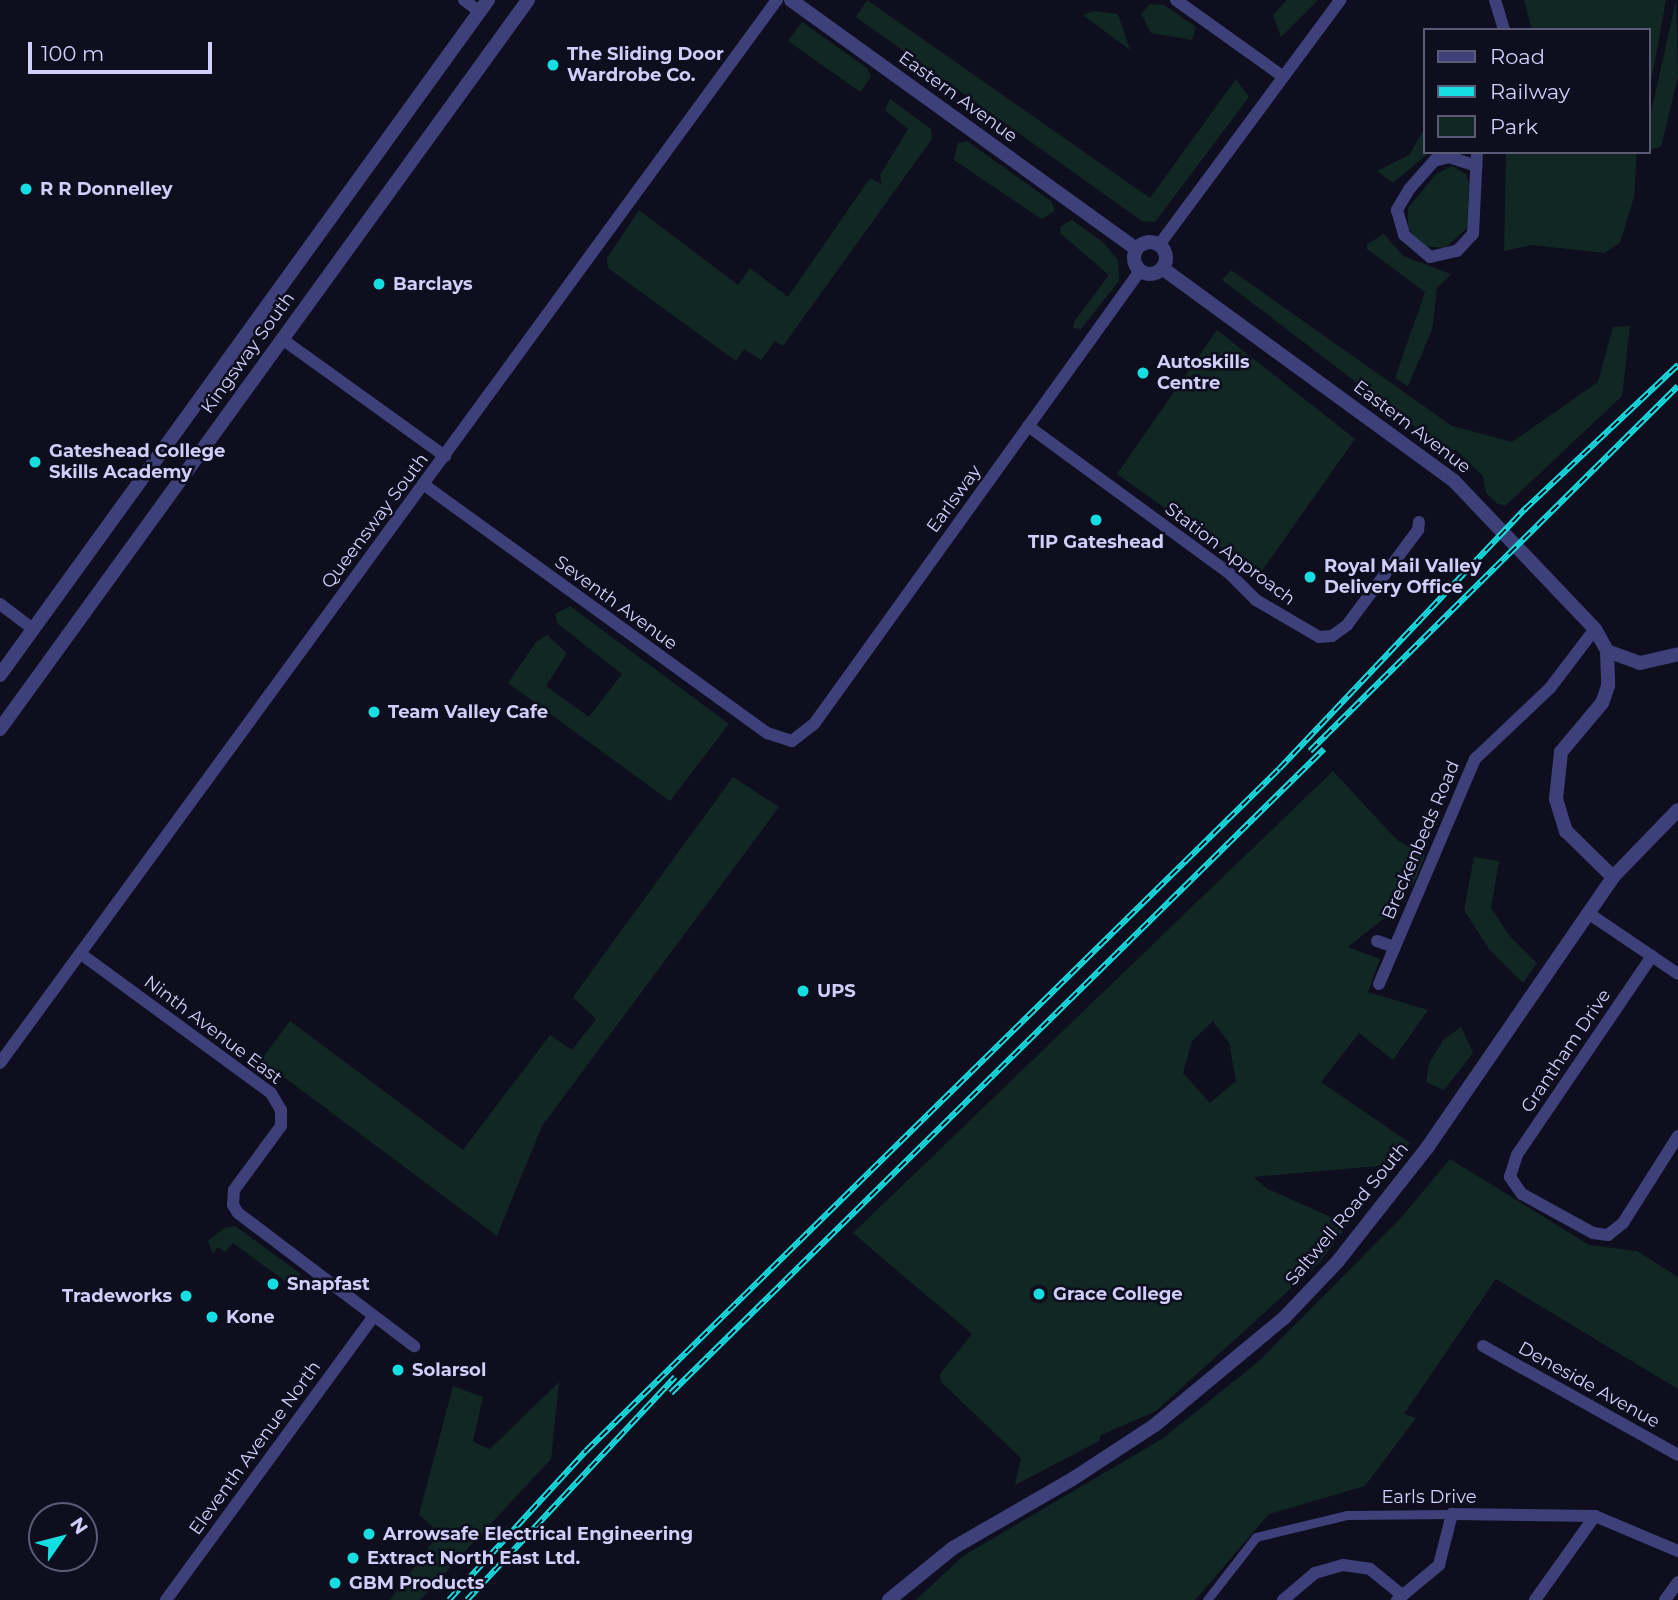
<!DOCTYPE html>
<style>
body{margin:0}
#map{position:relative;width:1678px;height:1600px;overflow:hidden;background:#0f0e1e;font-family:Montserrat,sans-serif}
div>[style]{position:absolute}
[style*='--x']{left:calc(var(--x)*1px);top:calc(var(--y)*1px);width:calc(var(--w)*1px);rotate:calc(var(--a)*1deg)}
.green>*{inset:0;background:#112724}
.pedestrian>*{height:9px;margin:-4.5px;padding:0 4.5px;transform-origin:4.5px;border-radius:4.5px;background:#3d4079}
.minor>*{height:12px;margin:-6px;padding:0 6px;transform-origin:6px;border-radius:6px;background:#3d4079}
.tertiary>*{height:14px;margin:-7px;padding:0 7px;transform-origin:7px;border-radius:7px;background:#3d4079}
.tertiary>.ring{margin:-7px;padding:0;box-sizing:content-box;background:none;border:14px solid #3d4079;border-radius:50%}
.rail>*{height:6px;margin-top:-3px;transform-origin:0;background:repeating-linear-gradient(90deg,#0f0e1e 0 10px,#14dee2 0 20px);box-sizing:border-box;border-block:2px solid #14dee2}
.dots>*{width:19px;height:19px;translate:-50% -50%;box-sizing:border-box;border:4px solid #0f0e1e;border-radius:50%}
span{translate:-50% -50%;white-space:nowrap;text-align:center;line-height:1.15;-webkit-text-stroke:5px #0f0e1e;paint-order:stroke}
.poi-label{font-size:18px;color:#d0cffb;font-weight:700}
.left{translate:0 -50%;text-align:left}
.right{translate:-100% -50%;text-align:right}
.street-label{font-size:18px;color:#d0cffb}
.legend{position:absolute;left:1423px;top:28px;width:228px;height:126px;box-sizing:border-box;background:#0f0e1e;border:2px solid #5c5b76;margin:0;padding:9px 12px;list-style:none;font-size:21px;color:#d0cffb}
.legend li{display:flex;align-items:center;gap:14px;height:35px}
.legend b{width:35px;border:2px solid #5c5b76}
.north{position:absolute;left:28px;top:1502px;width:70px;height:70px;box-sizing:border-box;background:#0f0e1e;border:2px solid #5c5b76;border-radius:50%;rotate:55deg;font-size:19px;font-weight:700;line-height:28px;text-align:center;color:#d0cffb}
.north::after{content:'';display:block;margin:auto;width:24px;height:32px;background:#14dee2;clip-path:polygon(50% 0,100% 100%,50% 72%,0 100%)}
.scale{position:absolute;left:28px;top:42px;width:184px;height:32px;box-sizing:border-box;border:4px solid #d0cffb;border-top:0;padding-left:9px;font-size:21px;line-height:24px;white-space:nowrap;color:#d0cffb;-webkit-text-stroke:5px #0f0e1e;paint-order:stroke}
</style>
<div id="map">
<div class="green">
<i style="clip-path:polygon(867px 0,1150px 198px,1236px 79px,1249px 97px,1155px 222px,1142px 221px,856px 17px)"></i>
<i style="clip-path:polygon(1287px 0,1318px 0,1281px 37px,1273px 15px)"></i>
<i style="clip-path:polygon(1524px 0,1666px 0,1648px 99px,1648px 30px,1532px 30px)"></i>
<i style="clip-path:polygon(1676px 0,1678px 76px,1661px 147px,1648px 150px,1648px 126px)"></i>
<i style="clip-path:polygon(1150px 4px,1164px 5px,1196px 27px,1192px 40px,1151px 33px,1141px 14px)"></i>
<i style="clip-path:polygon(1095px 11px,1118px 14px,1130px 50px,1083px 15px)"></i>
<i style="clip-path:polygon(802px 22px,867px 68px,871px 77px,860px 92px,788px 41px)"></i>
<i style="clip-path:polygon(890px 99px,931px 129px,932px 139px,783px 346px,775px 341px,761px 360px,744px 349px,736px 361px,608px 268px,607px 258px,639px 210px,738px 285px,750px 268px,788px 297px,870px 178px,881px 184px,880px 175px,908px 129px,885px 110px)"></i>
<i style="clip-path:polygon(1424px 129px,1424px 152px,1430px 152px,1393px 183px,1377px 171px,1409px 155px)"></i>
<i style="clip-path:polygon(967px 141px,1051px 201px,1055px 210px,1043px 219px,1037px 216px,954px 160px,958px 143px)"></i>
<i style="clip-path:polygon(1506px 152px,1637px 152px,1634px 197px,1620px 243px,1604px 253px,1532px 245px,1504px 251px)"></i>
<i style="clip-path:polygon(1452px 166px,1466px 174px,1469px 184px,1467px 228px,1445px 248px,1422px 246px,1408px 228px,1408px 208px,1436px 174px)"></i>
<i style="clip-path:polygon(1072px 220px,1103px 242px,1118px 260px,1119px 281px,1081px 329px,1073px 328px,1074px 322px,1109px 275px,1060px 233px,1061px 226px)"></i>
<i style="clip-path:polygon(1384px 234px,1403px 256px,1451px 274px,1437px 288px,1432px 330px,1408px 386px,1395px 378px,1425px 292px,1367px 249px,1367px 244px)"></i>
<i style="clip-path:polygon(1231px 270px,1452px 426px,1512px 442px,1598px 382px,1613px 327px,1630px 326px,1622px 396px,1505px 506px,1496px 503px,1486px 493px,1483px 476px,1456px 450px,1444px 449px,1222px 280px)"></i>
<i style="clip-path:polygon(1217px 330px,1355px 439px,1259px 575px,1117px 474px)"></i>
<i style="clip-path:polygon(570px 606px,729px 724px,670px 801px,508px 683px,536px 642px,547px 635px,567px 653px,546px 686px,589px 717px,622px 674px,558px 624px,555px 614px)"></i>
<i style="clip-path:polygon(evenodd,1333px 771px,1397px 840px,1425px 855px,1416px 879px,1393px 911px,1348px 947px,1380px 959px,1368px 992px,1428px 1010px,1393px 1060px,1359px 1033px,1321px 1082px,1410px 1143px,1390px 1165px,1253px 1177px,1266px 1188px,1348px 1225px,1319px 1263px,1156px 1411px,1101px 1435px,1099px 1441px,1015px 1485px,1021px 1458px,941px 1382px,940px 1374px,972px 1334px,853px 1233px,1333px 771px,1213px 1021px,1229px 1043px,1236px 1081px,1210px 1103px,1183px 1073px,1192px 1041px,1213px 1021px)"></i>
<i style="clip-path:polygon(733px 777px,779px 807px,542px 1126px,497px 1236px,261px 1060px,290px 1021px,463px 1150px,550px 1035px,572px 1050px,596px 1019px,573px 997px)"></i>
<i style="clip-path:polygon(1474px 857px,1499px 861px,1491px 908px,1511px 938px,1537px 963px,1523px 983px,1489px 949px,1464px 910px)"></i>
<i style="clip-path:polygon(1461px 1027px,1473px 1053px,1444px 1090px,1426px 1082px,1429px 1064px,1443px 1040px)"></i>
<i style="clip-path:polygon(1450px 1159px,1589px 1245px,1637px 1251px,1678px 1277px,1678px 1389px,1496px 1279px,1404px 1414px,1416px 1418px,1365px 1486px,1269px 1514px,1195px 1600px,916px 1600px,963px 1556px,1162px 1439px,1259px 1361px,1400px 1219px)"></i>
<i style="clip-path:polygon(235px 1226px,301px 1274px,293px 1287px,233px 1243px,225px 1252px,218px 1247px,213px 1254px,208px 1241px,224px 1228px)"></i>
<i style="clip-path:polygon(559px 1382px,551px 1459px,420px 1600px,390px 1600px,439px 1533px,419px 1515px,453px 1386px,483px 1397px,473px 1442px,490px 1449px)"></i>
</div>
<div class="pedestrian">
<i style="--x:1207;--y:1600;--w:80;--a:-52.1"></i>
<i style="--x:1256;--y:1537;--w:94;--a:-13.6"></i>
<i style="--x:1347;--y:1515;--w:105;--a:-0.5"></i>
</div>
<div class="minor">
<i style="--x:464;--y:0;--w:20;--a:37"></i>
<i style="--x:1176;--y:0;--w:130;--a:35.6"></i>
<i style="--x:1495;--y:0;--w:31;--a:73"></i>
<i style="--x:1442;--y:152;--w:48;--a:131.6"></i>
<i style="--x:1410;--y:188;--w:26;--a:121"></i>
<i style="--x:1397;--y:210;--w:26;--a:74"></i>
<i style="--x:1404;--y:235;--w:34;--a:40"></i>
<i style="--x:1430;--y:257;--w:28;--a:-13"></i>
<i style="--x:1457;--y:251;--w:23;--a:-47"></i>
<i style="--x:1473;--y:234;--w:82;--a:-87.2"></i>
<i style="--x:1434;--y:161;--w:16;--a:-15"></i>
<i style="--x:1449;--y:157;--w:29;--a:18"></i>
<i style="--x:1159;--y:245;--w:305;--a:-53.5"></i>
<i style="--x:282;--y:339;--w:201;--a:35.7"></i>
<i style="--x:1028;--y:426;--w:250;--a:36.2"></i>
<i style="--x:1230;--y:574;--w:37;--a:45"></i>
<i style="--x:1256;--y:600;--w:73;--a:30.4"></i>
<i style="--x:1319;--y:637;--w:13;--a:-4"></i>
<i style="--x:1332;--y:636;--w:19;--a:-36"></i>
<i style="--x:1347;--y:625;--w:119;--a:-53.2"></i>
<i style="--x:1418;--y:530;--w:8;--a:-83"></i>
<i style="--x:423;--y:484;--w:425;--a:35.9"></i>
<i style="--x:767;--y:733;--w:26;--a:18"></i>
<i style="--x:792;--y:741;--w:28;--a:-38"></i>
<i style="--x:814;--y:724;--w:558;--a:-54.26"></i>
<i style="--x:0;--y:604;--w:41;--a:37.1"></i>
<i style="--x:1591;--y:915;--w:105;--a:34.1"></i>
<i style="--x:1377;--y:941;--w:18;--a:19"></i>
<i style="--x:81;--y:954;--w:235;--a:36.2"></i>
<i style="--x:271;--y:1093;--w:20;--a:60"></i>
<i style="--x:281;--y:1110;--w:16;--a:90"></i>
<i style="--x:281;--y:1126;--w:79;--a:126.3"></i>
<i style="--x:234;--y:1190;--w:15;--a:94"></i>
<i style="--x:233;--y:1205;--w:9;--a:58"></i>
<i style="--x:238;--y:1213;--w:221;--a:37.1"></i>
<i style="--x:1652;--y:956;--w:240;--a:124.2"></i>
<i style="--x:1517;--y:1155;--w:23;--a:108"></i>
<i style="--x:1510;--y:1177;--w:21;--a:55"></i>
<i style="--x:1522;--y:1194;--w:81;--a:28.8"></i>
<i style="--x:1593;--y:1233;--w:15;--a:8"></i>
<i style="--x:1608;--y:1235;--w:19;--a:-39"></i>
<i style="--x:1623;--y:1223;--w:103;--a:-57.7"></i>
<i style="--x:1379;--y:984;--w:245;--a:-66.9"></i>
<i style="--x:1475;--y:759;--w:103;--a:-43.4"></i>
<i style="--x:1550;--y:688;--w:74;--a:-52.7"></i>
<i style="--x:0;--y:1063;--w:1317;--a:-53.84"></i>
<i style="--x:1483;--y:1346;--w:223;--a:29.2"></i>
<i style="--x:166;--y:1600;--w:351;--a:-53.8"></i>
<i style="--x:1283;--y:1600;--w:42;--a:-40.2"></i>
<i style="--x:1315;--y:1573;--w:29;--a:-16"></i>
<i style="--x:1343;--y:1565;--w:27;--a:8"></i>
<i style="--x:1370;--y:1569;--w:41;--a:39.1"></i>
<i style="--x:1397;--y:1600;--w:55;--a:-39.8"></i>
<i style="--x:1439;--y:1565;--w:53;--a:-75.7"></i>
<i style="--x:1452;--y:1514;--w:143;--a:0.8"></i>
<i style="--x:1595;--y:1516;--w:90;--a:22.9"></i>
<i style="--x:1535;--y:1600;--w:103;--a:-54.5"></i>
<i style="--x:1665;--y:1600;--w:22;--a:-54"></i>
</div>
<div class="tertiary">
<i style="--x:791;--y:0;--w:425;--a:35.8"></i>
<i class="ring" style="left:1134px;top:242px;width:18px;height:18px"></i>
<i style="--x:1162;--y:268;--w:361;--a:36.1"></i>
<i style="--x:1454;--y:481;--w:204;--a:46.4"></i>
<i style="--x:1595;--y:629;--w:25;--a:61"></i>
<i style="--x:1607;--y:651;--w:35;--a:88"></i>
<i style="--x:1608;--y:686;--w:18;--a:109"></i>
<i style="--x:1602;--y:703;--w:64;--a:129.9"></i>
<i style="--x:1561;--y:752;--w:47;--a:96.1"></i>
<i style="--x:1556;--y:799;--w:34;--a:73"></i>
<i style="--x:1566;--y:831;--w:66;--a:44.4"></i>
<i style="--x:1607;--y:651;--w:35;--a:20"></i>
<i style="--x:1640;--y:663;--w:39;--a:-13"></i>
<i style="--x:0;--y:675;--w:833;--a:-54.13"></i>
<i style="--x:0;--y:729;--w:900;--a:-54.08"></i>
<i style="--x:889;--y:1600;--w:82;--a:-39.1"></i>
<i style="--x:953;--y:1548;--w:136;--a:-30"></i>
<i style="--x:1071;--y:1480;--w:100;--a:-33.2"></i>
<i style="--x:1155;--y:1425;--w:168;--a:-39.7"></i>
<i style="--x:1284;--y:1318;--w:79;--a:-46.5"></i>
<i style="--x:1338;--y:1261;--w:144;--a:-51.8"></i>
<i style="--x:1427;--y:1148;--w:329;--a:-55.5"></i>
<i style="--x:1613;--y:877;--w:93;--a:-45.9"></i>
</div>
<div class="rail">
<i style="--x:1310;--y:751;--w:518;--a:-44.77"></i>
<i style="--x:671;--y:1393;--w:917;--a:-44.6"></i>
<i style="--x:449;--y:1600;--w:202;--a:-47.4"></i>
<i style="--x:586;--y:1451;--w:972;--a:-44.54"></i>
<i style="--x:1279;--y:769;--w:357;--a:-46.6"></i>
<i style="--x:1524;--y:510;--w:212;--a:-43.3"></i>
<i style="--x:467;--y:1600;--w:305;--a:-47"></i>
</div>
<div class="dots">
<i style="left:553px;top:65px;background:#14dee2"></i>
<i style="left:26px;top:189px;background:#14dee2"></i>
<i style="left:379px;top:284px;background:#14dee2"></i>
<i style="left:1143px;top:373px;background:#14dee2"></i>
<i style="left:35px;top:462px;background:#14dee2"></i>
<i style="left:1096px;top:520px;background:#14dee2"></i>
<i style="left:1310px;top:577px;background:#14dee2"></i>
<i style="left:374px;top:712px;background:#14dee2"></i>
<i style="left:803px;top:991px;background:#14dee2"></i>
<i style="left:273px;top:1284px;background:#14dee2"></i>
<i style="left:1039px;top:1294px;background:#14dee2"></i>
<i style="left:186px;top:1296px;background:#14dee2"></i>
<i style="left:212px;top:1317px;background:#14dee2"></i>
<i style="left:398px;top:1370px;background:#14dee2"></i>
<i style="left:369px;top:1534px;background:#14dee2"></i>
<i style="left:353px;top:1558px;background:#14dee2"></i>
<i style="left:335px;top:1583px;background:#14dee2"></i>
</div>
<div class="poi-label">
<span class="left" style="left:567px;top:65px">The Sliding Door<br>Wardrobe Co.</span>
<span class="left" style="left:40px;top:189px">R R Donnelley</span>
<span class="left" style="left:393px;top:284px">Barclays</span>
<span class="left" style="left:1157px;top:373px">Autoskills<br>Centre</span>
<span class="left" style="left:49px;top:462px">Gateshead College<br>Skills Academy</span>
<span style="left:1096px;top:542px">TIP Gateshead</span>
<span class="left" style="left:1324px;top:577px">Royal Mail Valley<br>Delivery Office</span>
<span class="left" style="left:388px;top:712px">Team Valley Cafe</span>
<span class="left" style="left:817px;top:991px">UPS</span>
<span class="left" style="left:287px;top:1284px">Snapfast</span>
<span class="left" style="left:1053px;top:1294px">Grace College</span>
<span class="right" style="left:172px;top:1296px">Tradeworks</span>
<span class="left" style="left:226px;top:1317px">Kone</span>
<span class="left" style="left:412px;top:1370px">Solarsol</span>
<span class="left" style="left:383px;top:1534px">Arrowsafe Electrical Engineering</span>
<span class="left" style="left:367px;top:1558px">Extract North East Ltd.</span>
<span class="left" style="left:349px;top:1583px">GBM Products</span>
</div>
<div class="street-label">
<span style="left:958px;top:97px;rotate:36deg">Eastern Avenue</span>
<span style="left:248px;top:353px;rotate:-54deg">Kingsway South</span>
<span style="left:1412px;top:427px;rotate:37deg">Eastern Avenue</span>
<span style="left:954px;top:499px;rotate:-54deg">Earlsway</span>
<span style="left:375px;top:521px;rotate:-53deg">Queensway South</span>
<span style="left:1230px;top:554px;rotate:37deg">Station Approach</span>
<span style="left:616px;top:603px;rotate:36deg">Seventh Avenue</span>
<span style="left:1421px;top:840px;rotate:-67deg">Breckenbeds Road</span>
<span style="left:213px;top:1030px;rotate:37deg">Ninth Avenue East</span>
<span style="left:1566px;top:1051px;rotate:-56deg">Grantham Drive</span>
<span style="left:1347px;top:1214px;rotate:-50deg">Saltwell Road South</span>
<span style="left:1589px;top:1385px;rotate:29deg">Deneside Avenue</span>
<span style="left:255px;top:1448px;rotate:-54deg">Eleventh Avenue North</span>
<span style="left:1429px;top:1497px">Earls Drive</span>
</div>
<ul class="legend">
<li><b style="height:9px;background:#3d4079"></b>Road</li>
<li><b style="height:9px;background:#14dee2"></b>Railway</li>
<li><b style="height:19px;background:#112724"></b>Park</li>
</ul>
<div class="north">N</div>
<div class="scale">100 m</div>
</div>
